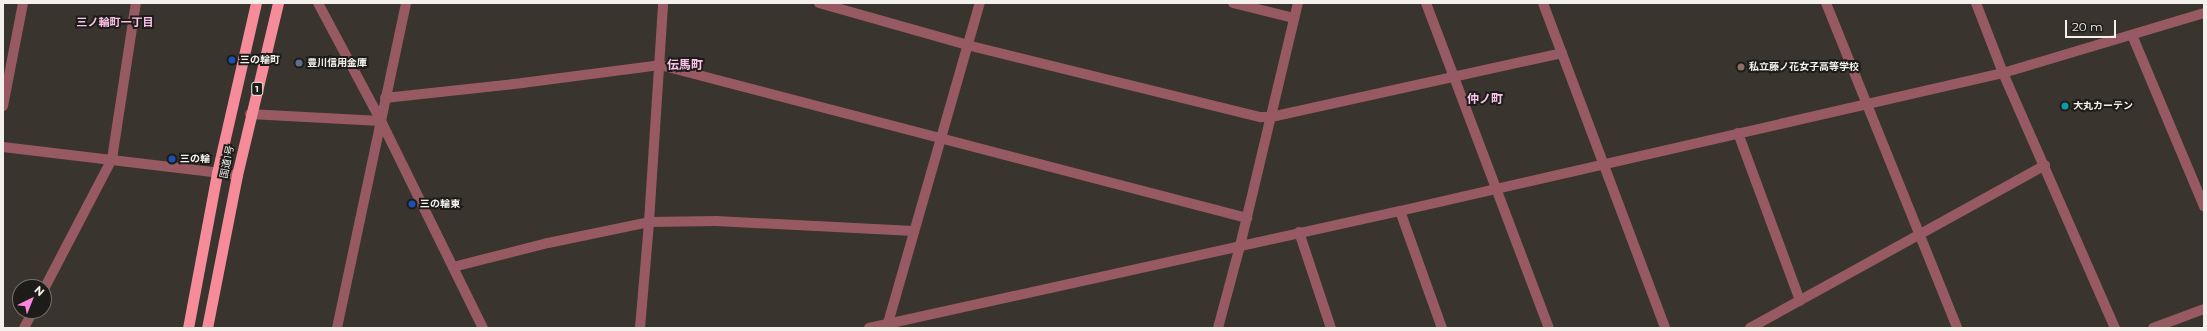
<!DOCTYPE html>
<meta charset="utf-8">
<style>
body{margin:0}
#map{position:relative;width:2207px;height:331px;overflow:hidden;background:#39342d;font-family:Montserrat,"Noto Sans JP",sans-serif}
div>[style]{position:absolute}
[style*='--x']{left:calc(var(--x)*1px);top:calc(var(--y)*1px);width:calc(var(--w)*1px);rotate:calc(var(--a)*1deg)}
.minor>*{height:10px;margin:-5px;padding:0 5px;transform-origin:5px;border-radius:5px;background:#975a62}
.tertiary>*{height:10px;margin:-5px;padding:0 5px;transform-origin:5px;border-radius:5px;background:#975a62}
.trunk>*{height:11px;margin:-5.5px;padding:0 5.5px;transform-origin:5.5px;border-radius:5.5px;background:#f68c9a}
.dots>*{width:11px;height:11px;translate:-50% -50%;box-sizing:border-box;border:2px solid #1e1c19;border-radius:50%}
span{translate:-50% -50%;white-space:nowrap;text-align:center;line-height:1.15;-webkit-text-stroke:4px #1e1c19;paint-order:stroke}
.shield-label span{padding:1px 3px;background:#1e1c19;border:1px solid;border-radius:3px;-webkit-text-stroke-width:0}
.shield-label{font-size:9px;color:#f4f1ec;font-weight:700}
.poi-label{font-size:10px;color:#f4f1ec;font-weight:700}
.left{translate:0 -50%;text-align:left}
.street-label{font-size:10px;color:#f4f1ec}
.neighbourhood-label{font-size:11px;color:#f9c2e8;font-weight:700}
.quarter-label{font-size:12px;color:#f9c2e8;font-weight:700}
.frame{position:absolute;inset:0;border:4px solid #f4f1ec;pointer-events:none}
.north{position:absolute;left:12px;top:279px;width:40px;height:40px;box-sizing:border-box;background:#1e1c19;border:1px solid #74716d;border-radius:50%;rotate:43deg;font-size:11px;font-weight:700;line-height:16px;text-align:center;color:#f4f1ec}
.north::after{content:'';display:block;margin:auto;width:14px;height:18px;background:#ff85de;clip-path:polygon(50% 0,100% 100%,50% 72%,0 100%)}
.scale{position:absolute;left:2065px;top:20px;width:51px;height:18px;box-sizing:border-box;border:2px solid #f4f1ec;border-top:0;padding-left:5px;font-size:12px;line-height:14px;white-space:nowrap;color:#f4f1ec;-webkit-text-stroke:3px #1e1c19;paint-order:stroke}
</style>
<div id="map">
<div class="minor">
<i style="--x:819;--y:3;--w:154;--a:15.8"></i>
<i style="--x:967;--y:45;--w:303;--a:13.8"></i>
<i style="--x:1261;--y:117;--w:10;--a:0"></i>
<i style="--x:1271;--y:117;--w:298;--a:-12.4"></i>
<i style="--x:1233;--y:3;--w:63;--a:13.8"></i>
<i style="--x:1426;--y:3;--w:347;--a:69.3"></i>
<i style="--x:1826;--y:3;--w:350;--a:68"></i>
<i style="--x:2132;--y:35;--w:186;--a:67.2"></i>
<i style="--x:385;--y:98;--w:138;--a:-6.2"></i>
<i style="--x:522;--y:83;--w:139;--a:-7.4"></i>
<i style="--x:660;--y:65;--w:607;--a:14.61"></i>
<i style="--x:3;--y:106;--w:105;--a:-79"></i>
<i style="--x:250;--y:114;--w:131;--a:3.1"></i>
<i style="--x:1738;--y:133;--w:179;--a:69.7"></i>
<i style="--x:3;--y:147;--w:236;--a:6.8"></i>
<i style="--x:1400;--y:211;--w:124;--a:70.3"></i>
<i style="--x:1299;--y:232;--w:101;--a:71.6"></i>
<i style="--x:453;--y:267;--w:98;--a:-14.2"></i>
<i style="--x:548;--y:243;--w:103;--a:-11.7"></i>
<i style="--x:649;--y:222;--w:67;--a:-0.9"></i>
<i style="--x:716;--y:221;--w:198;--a:2.9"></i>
<i style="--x:44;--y:289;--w:147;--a:-62.4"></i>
<i style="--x:112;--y:159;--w:158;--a:-81.3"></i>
<i style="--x:24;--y:328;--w:19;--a:-62"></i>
<i style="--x:337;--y:328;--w:332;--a:-78"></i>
<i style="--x:1218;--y:328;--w:85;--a:-75"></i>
<i style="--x:1750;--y:328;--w:337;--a:-28.9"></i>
<i style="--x:2153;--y:328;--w:54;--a:-20.4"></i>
</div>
<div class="tertiary">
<i style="--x:318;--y:3;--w:134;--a:61.9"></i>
<i style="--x:381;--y:121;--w:231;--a:63.8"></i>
<i style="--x:1543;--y:3;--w:347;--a:69.4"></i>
<i style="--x:1976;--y:3;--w:75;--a:68.9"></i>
<i style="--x:2003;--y:73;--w:279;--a:66.3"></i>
<i style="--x:1240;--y:246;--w:250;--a:-76.6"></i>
<i style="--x:888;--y:323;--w:333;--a:-74"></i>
<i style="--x:640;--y:328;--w:106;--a:-85.1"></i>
<i style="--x:649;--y:222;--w:219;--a:-86.3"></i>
<i style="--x:869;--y:328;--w:544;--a:-12.43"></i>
<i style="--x:1400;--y:211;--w:619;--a:-12.89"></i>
<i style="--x:2003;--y:73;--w:210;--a:-16.6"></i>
</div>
<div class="trunk">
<i style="--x:188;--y:328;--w:158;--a:-79.4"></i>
<i style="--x:217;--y:173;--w:174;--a:-77.1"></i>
<i style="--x:207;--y:328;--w:156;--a:-78.9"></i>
<i style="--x:237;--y:175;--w:177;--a:-76.6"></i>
</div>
<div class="dots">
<i style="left:232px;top:60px;background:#1a4fb4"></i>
<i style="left:299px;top:63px;background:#5c6f8a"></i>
<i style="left:1741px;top:67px;background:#8d6e63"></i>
<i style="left:2065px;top:106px;background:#0f9aa8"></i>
<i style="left:172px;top:159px;background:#1a4fb4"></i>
<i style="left:412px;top:204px;background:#1a4fb4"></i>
</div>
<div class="shield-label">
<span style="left:257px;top:89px">1</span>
</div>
<div class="poi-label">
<span class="left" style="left:240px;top:60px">三の輪町</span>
<span class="left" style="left:307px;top:63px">豊川信用金庫</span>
<span class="left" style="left:1749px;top:67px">私立藤ノ花女子高等学校</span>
<span class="left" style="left:2073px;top:106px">大丸カーテン</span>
<span class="left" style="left:180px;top:159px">三の輪</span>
<span class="left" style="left:420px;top:204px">三の輪東</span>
</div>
<div class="street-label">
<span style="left:227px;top:162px;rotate:-78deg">国道1号</span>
</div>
<div class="neighbourhood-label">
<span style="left:115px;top:22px">三ノ輪町一丁目</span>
</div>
<div class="quarter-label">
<span style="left:685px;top:65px">伝馬町</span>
<span style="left:1485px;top:99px">仲ノ町</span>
</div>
<div class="frame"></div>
<div class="north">N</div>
<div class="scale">20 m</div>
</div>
